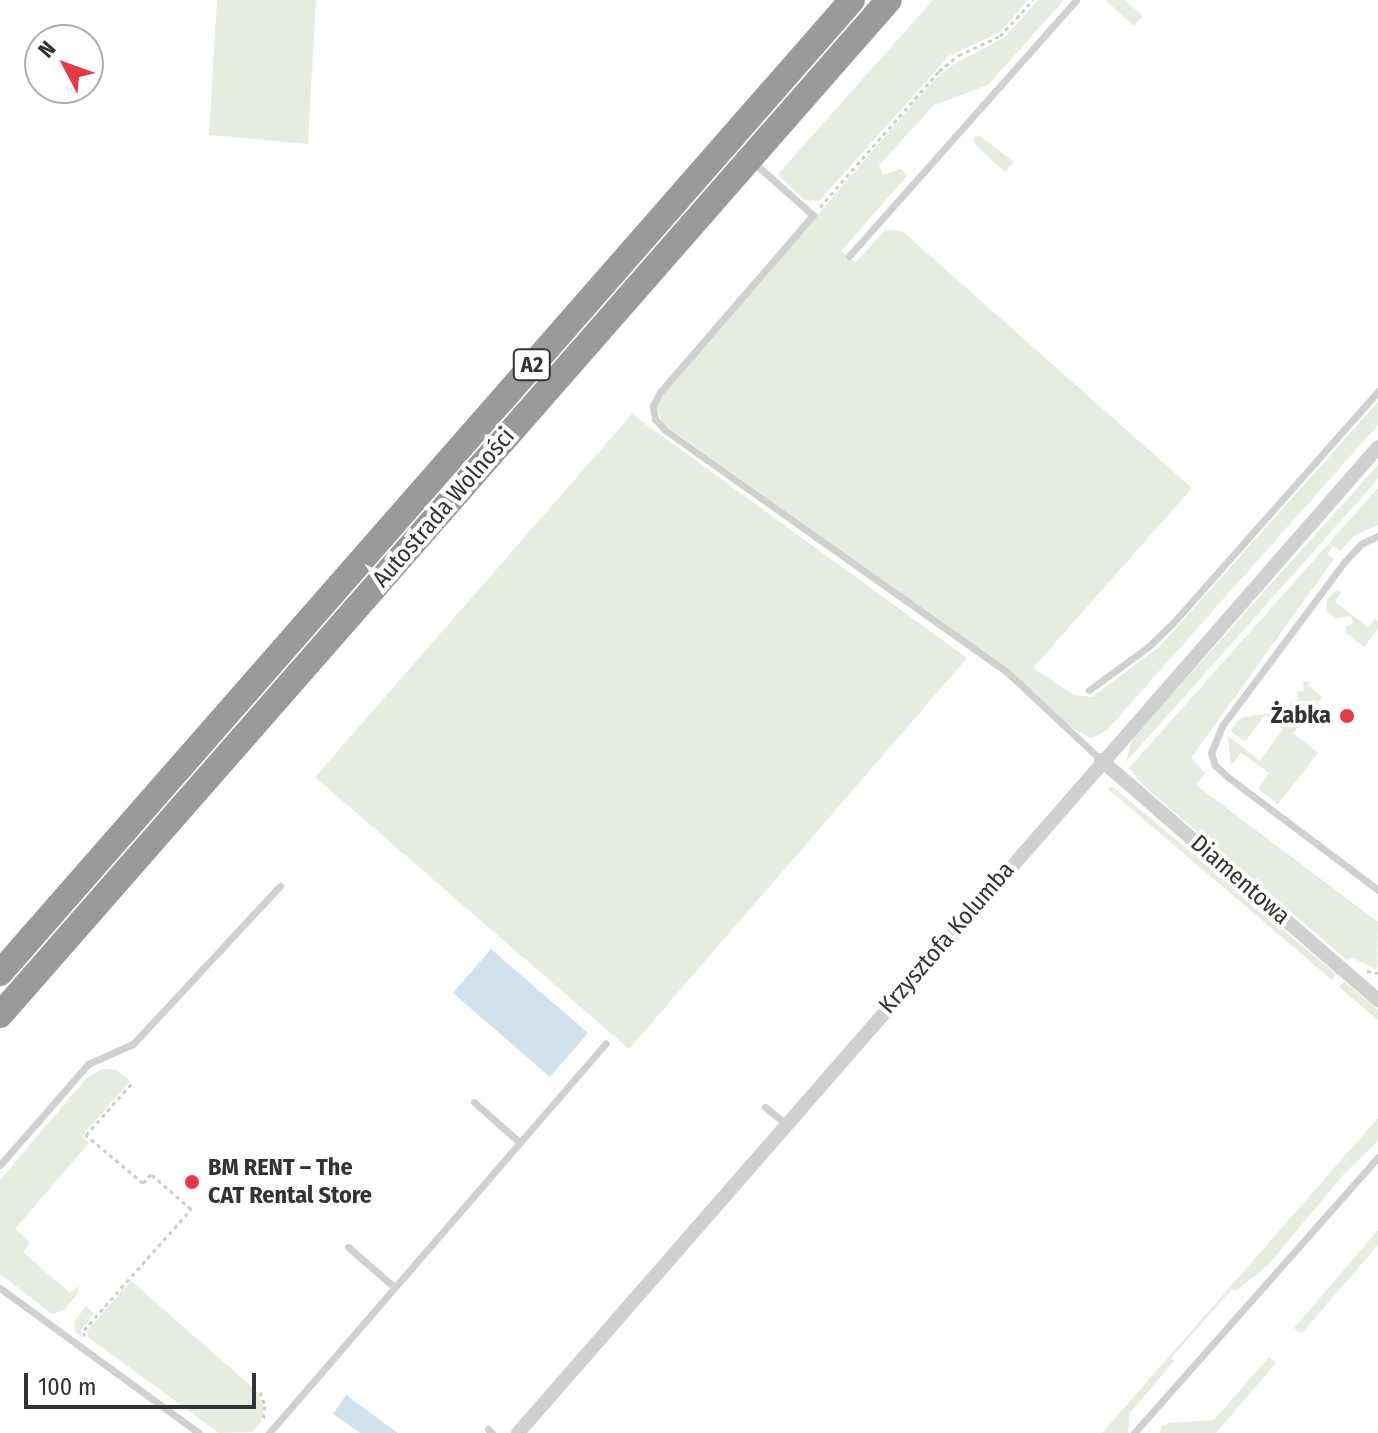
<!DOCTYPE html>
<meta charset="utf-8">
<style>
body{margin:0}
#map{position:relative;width:1378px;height:1433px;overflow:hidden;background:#fff;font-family:"Fira Sans Condensed",sans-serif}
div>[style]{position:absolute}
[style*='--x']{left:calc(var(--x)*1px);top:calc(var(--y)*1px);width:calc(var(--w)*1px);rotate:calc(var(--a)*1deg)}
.green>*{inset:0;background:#e6ecdf}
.water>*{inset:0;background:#cfe2ee}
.path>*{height:3px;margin-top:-1.5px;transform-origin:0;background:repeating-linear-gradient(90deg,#cdcdcd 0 4px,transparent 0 8px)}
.service>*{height:7px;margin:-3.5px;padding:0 3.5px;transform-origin:3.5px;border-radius:3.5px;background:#d0d0d0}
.minor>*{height:14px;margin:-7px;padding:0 7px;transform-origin:7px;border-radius:7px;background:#d0d0d0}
.motorway>*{height:26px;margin:-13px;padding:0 13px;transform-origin:13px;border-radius:13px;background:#9a9a9a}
.dots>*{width:22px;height:22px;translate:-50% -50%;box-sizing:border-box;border:4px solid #fff;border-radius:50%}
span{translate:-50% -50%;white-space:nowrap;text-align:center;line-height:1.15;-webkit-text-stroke:8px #fff;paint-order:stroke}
.shield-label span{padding:2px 6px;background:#fff;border:2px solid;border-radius:6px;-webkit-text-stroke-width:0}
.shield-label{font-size:22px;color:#333;font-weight:700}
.street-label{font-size:24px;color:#333}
.poi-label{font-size:24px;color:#333;font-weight:700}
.right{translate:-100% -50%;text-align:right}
.left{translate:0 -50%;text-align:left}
.north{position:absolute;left:24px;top:24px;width:80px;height:80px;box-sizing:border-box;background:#fff;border:2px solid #adadad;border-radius:50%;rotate:311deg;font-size:22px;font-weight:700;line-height:32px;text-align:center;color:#333}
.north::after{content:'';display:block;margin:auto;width:28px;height:36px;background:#e63946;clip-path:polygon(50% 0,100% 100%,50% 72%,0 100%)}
.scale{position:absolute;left:24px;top:1373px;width:232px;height:36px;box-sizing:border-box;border:4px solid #333;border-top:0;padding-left:10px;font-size:24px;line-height:28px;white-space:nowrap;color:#333;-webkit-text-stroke:6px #fff;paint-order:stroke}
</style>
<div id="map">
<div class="green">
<i style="clip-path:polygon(217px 0,316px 0,308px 144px,209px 135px)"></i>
<i style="clip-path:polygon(933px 0,1028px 0,1000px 32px,949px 56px,819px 201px,804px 200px,778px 174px)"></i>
<i style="clip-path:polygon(1038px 0,1064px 0,988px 85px,934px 105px,879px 165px,883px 175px,901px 169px,907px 176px,841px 251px,855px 263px,885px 230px,902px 231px,1192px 488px,1033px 668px,1074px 695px,1092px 697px,1159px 647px,1378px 402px,1378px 425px,1106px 731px,1091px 738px,1069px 726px,1009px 670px,662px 423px,657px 406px,664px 392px,934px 80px,954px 64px,1005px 37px)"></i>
<i style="clip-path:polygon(1105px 0,1125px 0,1143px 16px,1134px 26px)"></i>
<i style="clip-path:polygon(979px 135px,1014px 162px,1005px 172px,975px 145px,974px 138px)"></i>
<i style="clip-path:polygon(632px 414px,967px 658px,629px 1049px,315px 777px)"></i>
<i style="clip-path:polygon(1378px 465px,1378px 479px,1126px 762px,1131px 742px,1144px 725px)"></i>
<i style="clip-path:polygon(1378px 488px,1378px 525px,1354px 536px,1341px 551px,1333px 546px,1328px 554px,1334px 559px,1191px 758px,1205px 773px,1196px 785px,1378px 922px,1377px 970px,1351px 957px,1347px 960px,1146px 788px,1129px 768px)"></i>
<i style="clip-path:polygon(1336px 590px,1341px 592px,1335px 602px,1368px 627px,1375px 619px,1378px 621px,1378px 629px,1364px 647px,1346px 633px,1345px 627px,1353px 624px,1351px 616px,1336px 618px,1326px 611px,1327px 599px)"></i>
<i style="clip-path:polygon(1311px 681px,1308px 685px,1322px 697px,1293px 733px,1318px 753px,1278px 804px,1258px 789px,1269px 773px,1241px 753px,1231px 766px,1228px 736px,1260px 761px,1283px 729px,1265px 715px,1245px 742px,1231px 731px,1236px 722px,1244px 717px,1291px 710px,1290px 702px,1298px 700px,1297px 692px,1304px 691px,1303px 682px)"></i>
<i style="clip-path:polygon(1113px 787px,1336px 974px,1332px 980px,1108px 789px)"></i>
<i style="clip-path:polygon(1344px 981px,1378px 1010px,1378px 1020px,1339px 987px)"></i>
<i style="clip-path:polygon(101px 1069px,116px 1070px,130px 1081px,82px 1136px,89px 1143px,15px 1229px,30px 1243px,23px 1252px,70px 1293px,79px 1286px,77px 1295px,64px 1310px,52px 1314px,0 1274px,0 1180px,86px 1079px)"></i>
<i style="clip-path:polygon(1378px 1118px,1378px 1141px,1344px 1174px,1269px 1264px,1236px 1291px,1232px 1289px,1171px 1358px,1174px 1361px,1130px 1413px,1128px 1433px,1102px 1433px)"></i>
<i style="clip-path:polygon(1378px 1230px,1378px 1245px,1301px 1334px,1294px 1328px)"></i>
<i style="clip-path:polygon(131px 1281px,257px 1391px,264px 1409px,261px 1421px,252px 1432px,219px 1433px,88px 1337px,87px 1331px)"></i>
<i style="clip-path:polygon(86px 1306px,94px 1314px,81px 1330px,82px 1338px,75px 1331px,74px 1322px)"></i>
<i style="clip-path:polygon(1269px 1357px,1276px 1363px,1216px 1433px,1160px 1433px,1161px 1427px,1168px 1423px,1214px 1420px)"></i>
</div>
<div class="water">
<i style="clip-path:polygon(491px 949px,588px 1033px,550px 1077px,453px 993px)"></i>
<i style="clip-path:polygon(346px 1395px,398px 1433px,360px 1433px,333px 1414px)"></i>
</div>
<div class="path">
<i style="--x:820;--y:207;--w:181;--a:-48.8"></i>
<i style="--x:939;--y:71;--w:26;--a:-39"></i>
<i style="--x:959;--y:55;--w:45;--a:-24.9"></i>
<i style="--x:1000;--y:36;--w:49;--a:-47.5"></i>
<i style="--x:1367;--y:971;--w:11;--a:10"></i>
<i style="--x:84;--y:1336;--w:6;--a:-90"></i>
<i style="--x:84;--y:1330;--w:162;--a:-48.5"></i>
<i style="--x:191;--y:1209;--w:53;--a:-138.8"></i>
<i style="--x:151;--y:1174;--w:12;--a:132"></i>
<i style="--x:143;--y:1183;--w:75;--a:-139.9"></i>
<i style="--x:86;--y:1135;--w:69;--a:-48.5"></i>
<i style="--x:260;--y:1392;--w:15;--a:70"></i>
<i style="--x:265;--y:1406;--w:15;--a:98"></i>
</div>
<div class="service">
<i style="--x:753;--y:162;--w:80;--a:41.5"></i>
<i style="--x:813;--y:215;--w:234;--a:130.8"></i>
<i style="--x:660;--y:392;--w:16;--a:117"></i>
<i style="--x:653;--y:406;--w:13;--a:81"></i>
<i style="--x:655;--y:419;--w:15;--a:48"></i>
<i style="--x:665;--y:430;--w:420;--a:35.3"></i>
<i style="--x:1008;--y:673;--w:127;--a:43.1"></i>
<i style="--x:849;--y:256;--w:342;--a:-48.4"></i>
<i style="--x:1378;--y:536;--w:19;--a:155"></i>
<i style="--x:1361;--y:544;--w:23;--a:133"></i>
<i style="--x:1345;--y:561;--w:206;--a:126.7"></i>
<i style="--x:1222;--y:726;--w:29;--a:112"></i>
<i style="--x:1211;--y:753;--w:13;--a:72"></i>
<i style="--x:1215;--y:765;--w:19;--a:43"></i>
<i style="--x:1229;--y:778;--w:186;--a:36.9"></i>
<i style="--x:1089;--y:690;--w:73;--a:-36.1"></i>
<i style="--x:1148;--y:647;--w:35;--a:-44"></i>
<i style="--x:1173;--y:623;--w:310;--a:-48.5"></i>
<i style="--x:474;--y:1102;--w:60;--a:41.6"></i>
<i style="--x:765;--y:1107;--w:27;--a:39"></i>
<i style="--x:0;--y:1165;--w:134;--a:-48.9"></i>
<i style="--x:88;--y:1064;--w:49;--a:-24"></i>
<i style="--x:133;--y:1044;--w:216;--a:-47.1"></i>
<i style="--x:348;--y:1247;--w:60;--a:40.9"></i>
<i style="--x:0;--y:1288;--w:246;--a:36.1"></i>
<i style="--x:488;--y:1429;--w:6;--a:45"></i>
<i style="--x:269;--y:1433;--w:515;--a:-49.17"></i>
<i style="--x:1134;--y:1433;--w:368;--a:-48.5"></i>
</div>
<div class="minor">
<i style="--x:1101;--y:760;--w:367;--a:40.9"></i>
<i style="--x:518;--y:1433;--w:1308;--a:-48.9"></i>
</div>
<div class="motorway">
<i style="--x:0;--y:973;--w:1293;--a:-48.79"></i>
<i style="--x:0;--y:1015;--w:1349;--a:-48.79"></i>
</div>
<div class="dots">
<i style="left:1347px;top:716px;background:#e63946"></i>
<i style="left:192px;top:1182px;background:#e63946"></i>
</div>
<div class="shield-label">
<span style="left:532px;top:365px">A2</span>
</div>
<div class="street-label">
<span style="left:444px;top:508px;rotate:-49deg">Autostrada Wolności</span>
<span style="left:1240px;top:880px;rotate:41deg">Diamentowa</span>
<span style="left:947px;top:938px;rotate:-49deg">Krzysztofa Kolumba</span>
</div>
<div class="poi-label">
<span class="right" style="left:1331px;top:716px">Żabka</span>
<span class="left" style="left:208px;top:1182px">BM RENT – The<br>CAT Rental Store</span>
</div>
<div class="north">N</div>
<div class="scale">100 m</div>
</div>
